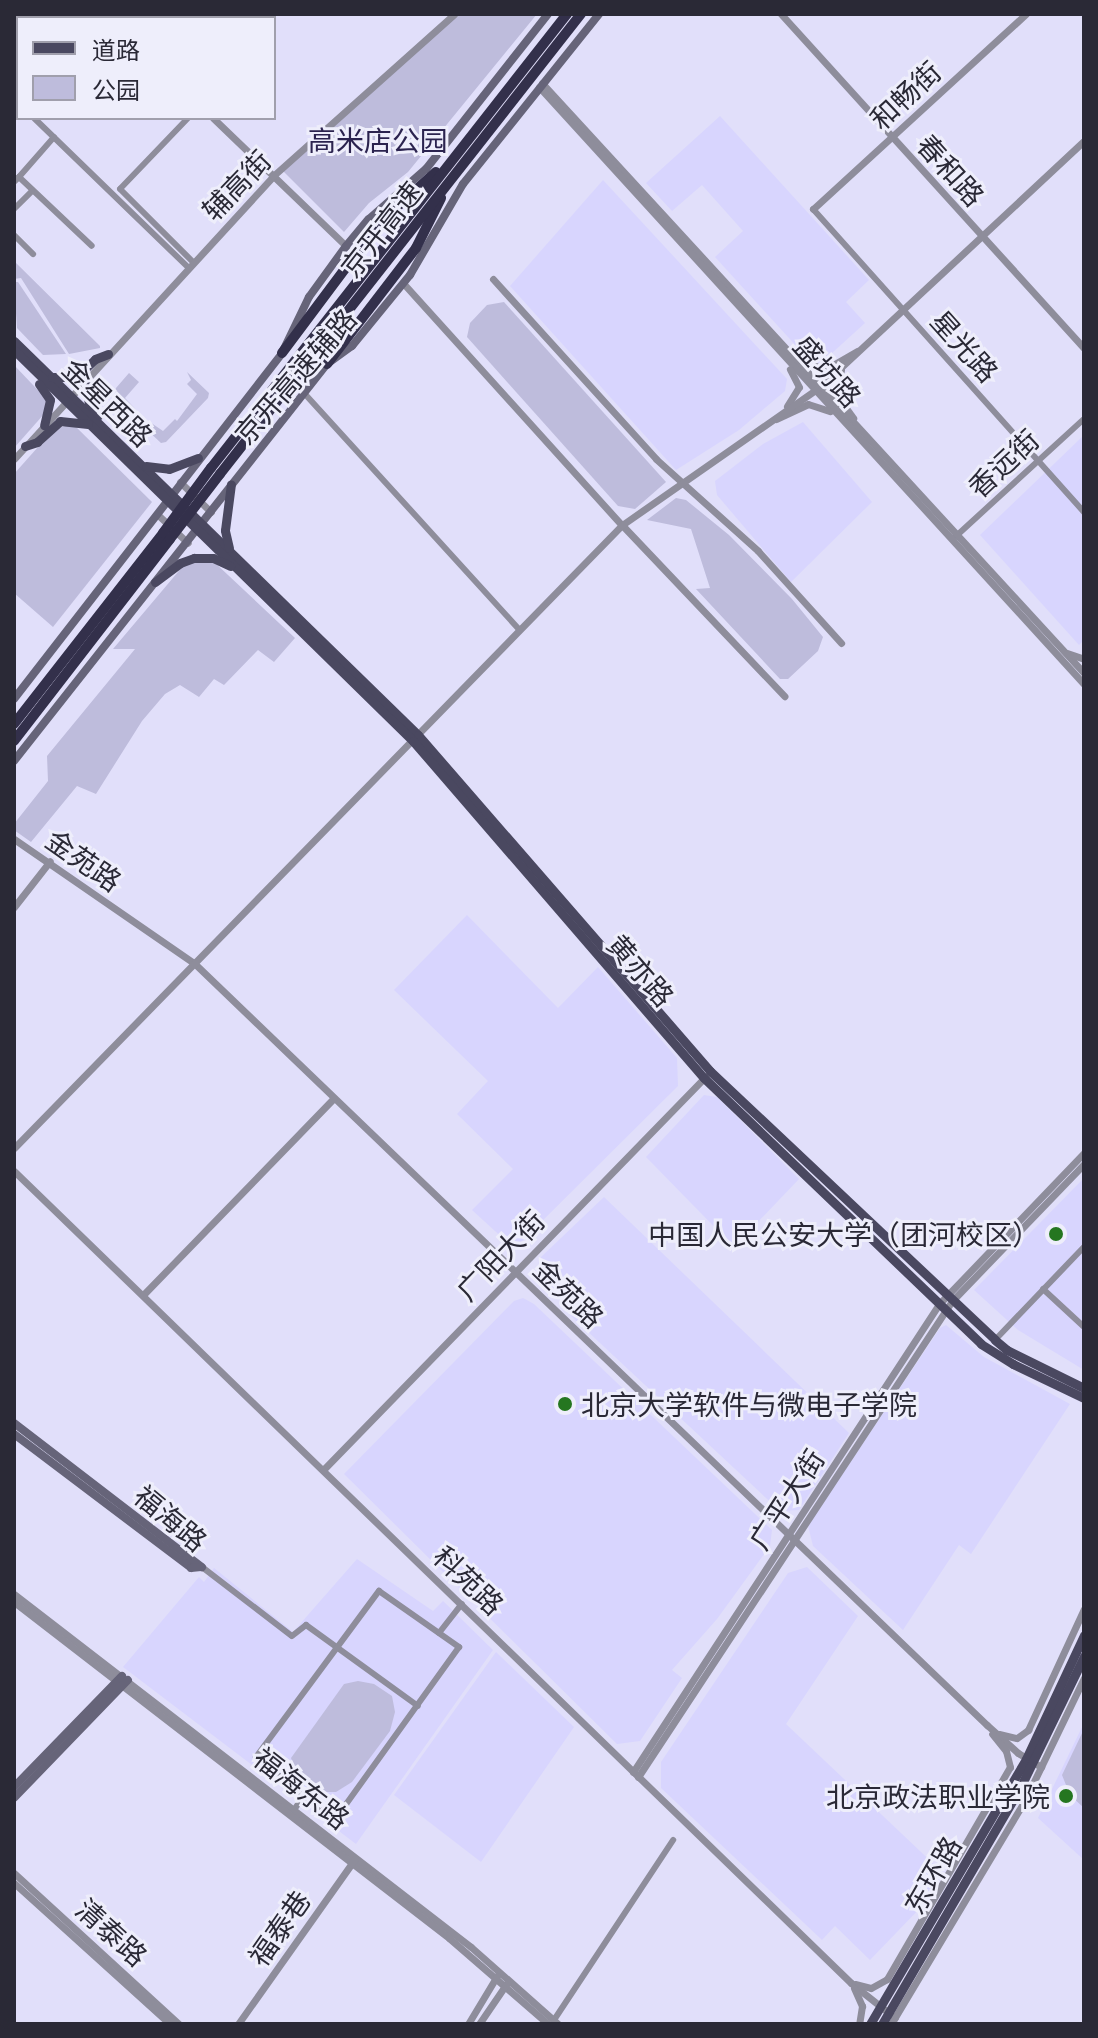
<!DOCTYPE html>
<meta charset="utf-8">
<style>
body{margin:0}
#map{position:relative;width:1098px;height:2038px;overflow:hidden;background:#e1dffa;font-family:"Exo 2","Noto Sans SC",sans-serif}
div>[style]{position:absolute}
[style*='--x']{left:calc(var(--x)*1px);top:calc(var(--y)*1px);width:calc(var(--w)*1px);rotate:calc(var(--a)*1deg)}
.built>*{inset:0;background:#d8d5fe}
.green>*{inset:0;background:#bebcdc}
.minor>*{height:6px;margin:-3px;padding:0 3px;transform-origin:3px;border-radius:3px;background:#8e8d9b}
.tertiary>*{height:7px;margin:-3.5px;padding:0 3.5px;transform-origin:3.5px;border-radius:3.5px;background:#8e8d9b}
.secondary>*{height:8px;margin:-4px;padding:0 4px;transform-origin:4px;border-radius:4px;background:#666479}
.primary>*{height:9px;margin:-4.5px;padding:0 4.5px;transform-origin:4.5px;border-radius:4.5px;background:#4a4860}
.motorway>*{height:10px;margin:-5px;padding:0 5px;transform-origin:5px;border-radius:5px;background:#33304b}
.motorway-bridge>*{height:10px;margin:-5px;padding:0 5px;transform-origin:5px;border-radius:5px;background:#33304b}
.dots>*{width:22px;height:22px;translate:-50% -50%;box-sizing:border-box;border:4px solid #eeeefb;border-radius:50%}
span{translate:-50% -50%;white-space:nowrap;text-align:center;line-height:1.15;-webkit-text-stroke:6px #eeeefb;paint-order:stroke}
.street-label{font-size:28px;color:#2a2936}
.park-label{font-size:28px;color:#2b234f}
.poi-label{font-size:28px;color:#2a2936}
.right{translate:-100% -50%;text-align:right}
.left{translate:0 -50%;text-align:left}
.frame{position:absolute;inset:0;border:16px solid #2a2936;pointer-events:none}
.legend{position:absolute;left:16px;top:16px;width:260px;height:104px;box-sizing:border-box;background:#eeeefb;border:2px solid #a09fac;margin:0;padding:10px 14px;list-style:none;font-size:24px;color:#2a2936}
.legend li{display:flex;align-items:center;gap:16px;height:40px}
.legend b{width:40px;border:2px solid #a09fac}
</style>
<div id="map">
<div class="built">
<i style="clip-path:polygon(720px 116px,869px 280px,846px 302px,865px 323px,820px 364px,809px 360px,715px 257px,743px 231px,702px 185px,672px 211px,646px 183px)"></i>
<i style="clip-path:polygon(603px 180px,787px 379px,785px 391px,739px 430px,676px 470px,510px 286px)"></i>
<i style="clip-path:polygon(803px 422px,872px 502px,791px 582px,717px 495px,715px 481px,763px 444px)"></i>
<i style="clip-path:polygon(1084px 435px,1084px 640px,1079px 645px,980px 535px)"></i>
<i style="clip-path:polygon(467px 915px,558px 1008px,598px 967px,677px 1058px,678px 1086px,521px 1242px,507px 1242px,472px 1210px,513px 1169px,457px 1114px,488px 1081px,394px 990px)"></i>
<i style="clip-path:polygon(704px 1095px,717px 1097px,799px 1179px,734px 1247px,646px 1157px)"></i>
<i style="clip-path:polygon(1084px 1178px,1084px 1370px,1018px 1330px,974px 1290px)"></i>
<i style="clip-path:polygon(604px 1197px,849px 1433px,799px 1510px,780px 1511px,570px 1315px,563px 1302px,538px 1279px,535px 1272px,541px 1257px)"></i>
<i style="clip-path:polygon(523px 1298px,534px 1304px,772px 1530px,770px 1546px,717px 1619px,672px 1670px,682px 1678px,640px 1741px,617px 1744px,344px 1474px,514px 1301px)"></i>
<i style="clip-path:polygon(946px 1325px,984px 1357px,1070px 1404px,971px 1554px,959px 1545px,903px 1630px,813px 1546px,808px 1526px,940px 1328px)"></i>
<i style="clip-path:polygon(357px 1559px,433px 1611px,443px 1601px,493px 1650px,356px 1844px,123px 1667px,199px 1577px,204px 1582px,214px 1568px,293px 1632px)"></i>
<i style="clip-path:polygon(807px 1567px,858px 1616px,786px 1724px,940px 1870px,923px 1905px,870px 1960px,835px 1926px,822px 1940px,661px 1788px,661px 1762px,788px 1573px)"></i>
<i style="clip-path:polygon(496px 1652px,574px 1727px,481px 1862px,394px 1795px)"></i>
<i style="clip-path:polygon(1084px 1723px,1084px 1860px,1038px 1818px)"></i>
</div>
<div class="green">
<i style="clip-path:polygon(454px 14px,537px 14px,408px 172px,369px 203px,344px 232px,281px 169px)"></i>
<i style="clip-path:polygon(14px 261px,100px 346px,100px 348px,69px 354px,21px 278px,14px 279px)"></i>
<i style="clip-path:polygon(14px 282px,18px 282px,66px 354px,43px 355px,17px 328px)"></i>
<i style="clip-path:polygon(504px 302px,666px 482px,635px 509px,618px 506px,467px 337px,470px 323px,487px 305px)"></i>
<i style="clip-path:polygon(14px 365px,52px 405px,14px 448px)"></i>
<i style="clip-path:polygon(187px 372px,209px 393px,208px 398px,166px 442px,161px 443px,113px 398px,116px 388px,129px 373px,139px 382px,125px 398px,140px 414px,138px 420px,144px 418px,163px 431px,175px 419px,177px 421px,197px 394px,187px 384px,191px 380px)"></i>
<i style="clip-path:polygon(73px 424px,152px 502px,53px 627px,14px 593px,14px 474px,54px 429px)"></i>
<i style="clip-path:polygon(676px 498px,686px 500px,729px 535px,792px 599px,823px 637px,818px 651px,788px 679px,780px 679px,696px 589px,710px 588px,691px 529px,647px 520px)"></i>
<i style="clip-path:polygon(200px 560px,212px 560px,295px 638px,274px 662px,258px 650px,224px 685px,214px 679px,199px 697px,180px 685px,165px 694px,142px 721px,96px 794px,77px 786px,31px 842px,14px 830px,14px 824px,48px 781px,47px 756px,135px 649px,113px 649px,183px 566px)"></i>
<i style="clip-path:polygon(358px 1681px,374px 1684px,392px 1696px,395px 1712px,390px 1731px,352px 1782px,336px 1792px,317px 1792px,300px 1781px,291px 1758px,344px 1684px)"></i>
<i style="clip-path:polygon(1084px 1729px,1084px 1808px,1070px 1795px,1062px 1775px)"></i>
</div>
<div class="minor">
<i style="--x:34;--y:118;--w:214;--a:44.1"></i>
<i style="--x:188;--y:118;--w:98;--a:133.8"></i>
<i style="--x:120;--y:189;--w:103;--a:45"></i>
<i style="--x:19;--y:177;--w:53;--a:-48.8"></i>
<i style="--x:14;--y:182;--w:7;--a:-45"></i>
<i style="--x:19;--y:177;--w:100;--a:43.4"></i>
<i style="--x:14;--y:209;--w:25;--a:-45"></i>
<i style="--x:813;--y:209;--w:407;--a:48.2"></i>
<i style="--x:14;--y:235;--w:27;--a:45"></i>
<i style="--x:304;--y:393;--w:319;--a:47.7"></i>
<i style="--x:954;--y:538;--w:176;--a:-42.5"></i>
<i style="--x:1043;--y:1289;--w:56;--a:42.8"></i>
<i style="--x:995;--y:1340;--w:129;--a:-46.3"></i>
<i style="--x:202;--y:1567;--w:113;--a:37.5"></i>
<i style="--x:292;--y:1636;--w:18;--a:-38"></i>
<i style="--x:306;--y:1625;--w:138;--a:35.9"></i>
<i style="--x:379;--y:1591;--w:98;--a:35"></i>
<i style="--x:459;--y:1647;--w:214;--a:125.7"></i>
<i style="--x:334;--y:1821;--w:101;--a:-140.6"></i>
<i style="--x:256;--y:1757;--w:207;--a:-53.5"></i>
<i style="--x:439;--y:1633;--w:37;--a:-52"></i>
<i style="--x:294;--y:1810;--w:18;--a:-56"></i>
<i style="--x:554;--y:2020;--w:216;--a:-56.5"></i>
</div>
<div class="tertiary">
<i style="--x:105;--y:14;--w:6;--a:39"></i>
<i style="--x:781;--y:14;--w:451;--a:47.8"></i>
<i style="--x:542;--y:83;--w:801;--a:47.43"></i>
<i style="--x:539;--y:87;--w:808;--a:47.61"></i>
<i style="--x:213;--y:118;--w:185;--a:43.9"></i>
<i style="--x:813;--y:209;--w:289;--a:-42.5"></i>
<i style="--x:493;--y:279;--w:243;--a:47.8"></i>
<i style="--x:656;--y:459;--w:137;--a:42"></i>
<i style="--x:758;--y:551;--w:124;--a:47.9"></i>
<i style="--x:403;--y:283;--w:326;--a:47.9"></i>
<i style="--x:622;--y:525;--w:236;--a:46.5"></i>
<i style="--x:804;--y:363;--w:23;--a:15"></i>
<i style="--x:826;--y:369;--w:36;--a:-30"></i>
<i style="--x:841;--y:370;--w:24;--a:105"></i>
<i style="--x:835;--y:393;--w:31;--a:54"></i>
<i style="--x:787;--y:406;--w:22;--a:-58"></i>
<i style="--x:799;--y:387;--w:20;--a:-117"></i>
<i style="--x:776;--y:419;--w:35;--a:-25"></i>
<i style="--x:808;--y:404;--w:23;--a:18"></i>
<i style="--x:14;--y:459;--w:384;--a:-47.5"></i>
<i style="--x:273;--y:176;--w:243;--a:-41.8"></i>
<i style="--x:180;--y:482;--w:43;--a:44.1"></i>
<i style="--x:157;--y:514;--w:42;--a:43.1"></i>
<i style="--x:1067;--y:653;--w:18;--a:19"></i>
<i style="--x:14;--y:839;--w:219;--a:34.6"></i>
<i style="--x:194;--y:963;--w:1100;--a:43.86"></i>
<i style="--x:987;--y:1725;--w:42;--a:42.1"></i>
<i style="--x:1018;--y:1753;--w:27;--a:31"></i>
<i style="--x:14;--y:907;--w:58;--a:-52"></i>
<i style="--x:14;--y:1148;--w:871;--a:-45.7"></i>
<i style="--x:622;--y:525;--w:243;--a:-34.9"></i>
<i style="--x:821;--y:386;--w:359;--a:-43"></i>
<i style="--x:14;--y:1171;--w:1166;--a:44.13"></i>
<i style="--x:851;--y:1983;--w:56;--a:38.5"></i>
<i style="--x:143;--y:1295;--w:274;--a:-45.9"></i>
<i style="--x:323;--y:1470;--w:549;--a:-45.81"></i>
<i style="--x:14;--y:1594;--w:577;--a:37.68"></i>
<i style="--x:471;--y:1947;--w:116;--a:41.5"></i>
<i style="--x:14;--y:1602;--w:550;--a:37.68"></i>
<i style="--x:449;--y:1938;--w:131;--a:41"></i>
<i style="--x:999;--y:1734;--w:18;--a:13"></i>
<i style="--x:1017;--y:1738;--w:14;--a:-36"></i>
<i style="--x:1028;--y:1730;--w:133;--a:-65.2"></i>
<i style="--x:633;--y:1772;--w:559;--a:-56.82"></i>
<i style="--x:939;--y:1304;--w:209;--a:-46.2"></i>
<i style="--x:638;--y:1777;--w:570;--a:-56.59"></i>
<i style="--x:952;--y:1301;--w:190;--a:-46.1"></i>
<i style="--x:14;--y:1873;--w:224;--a:42.5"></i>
<i style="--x:14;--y:1883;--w:210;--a:42.1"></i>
<i style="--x:855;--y:1984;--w:16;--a:14"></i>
<i style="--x:871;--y:1988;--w:18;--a:-29"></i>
<i style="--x:887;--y:1979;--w:245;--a:-59.9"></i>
<i style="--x:1010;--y:1767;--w:16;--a:-104"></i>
<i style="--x:1006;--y:1751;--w:22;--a:-129"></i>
<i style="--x:854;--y:1988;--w:20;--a:66"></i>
<i style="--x:862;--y:2006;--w:18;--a:99"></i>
<i style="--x:238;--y:2024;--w:202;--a:-54.7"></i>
<i style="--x:468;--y:2024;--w:56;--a:-58.9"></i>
<i style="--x:479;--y:2024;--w:50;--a:-55.7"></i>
<i style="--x:891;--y:2024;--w:259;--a:-59.1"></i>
<i style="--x:1024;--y:1802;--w:138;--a:-64.2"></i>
</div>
<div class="secondary">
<i style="--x:14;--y:699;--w:438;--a:-52.2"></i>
<i style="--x:282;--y:353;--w:62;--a:-64.3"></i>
<i style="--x:309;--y:297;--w:63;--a:-54"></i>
<i style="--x:346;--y:246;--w:35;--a:-50"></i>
<i style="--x:369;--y:219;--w:76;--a:-41.3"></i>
<i style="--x:426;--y:169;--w:197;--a:-51.8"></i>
<i style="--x:14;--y:761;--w:506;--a:-51.75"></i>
<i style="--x:327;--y:364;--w:31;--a:-36"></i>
<i style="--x:352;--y:346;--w:92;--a:-50.8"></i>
<i style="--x:410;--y:275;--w:105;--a:-59.8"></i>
<i style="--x:463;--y:184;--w:218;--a:-51.3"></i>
<i style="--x:14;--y:1423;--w:237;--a:37.5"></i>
<i style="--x:14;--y:1434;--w:222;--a:37.1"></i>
<i style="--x:191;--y:1568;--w:10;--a:-6"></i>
<i style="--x:14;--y:1787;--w:155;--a:-45.8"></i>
<i style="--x:14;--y:1798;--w:164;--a:-46"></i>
</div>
<div class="primary">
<i style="--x:14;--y:341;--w:564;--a:44.28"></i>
<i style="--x:418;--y:735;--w:445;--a:49"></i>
<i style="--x:710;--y:1071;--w:392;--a:43.3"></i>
<i style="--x:995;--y:1340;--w:16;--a:40"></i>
<i style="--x:1007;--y:1350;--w:86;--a:26.3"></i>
<i style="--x:14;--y:350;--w:559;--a:44.42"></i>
<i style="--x:413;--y:741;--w:445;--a:49.2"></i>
<i style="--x:704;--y:1078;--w:384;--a:43.8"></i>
<i style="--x:981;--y:1344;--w:38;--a:32"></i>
<i style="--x:1013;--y:1364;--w:79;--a:25.6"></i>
<i style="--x:52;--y:377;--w:24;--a:0"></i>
<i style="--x:76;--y:377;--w:26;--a:-43"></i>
<i style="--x:95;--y:359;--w:14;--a:-21"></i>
<i style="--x:85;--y:379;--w:25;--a:81"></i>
<i style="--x:89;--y:404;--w:15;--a:48"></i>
<i style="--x:39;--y:384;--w:19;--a:55"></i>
<i style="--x:50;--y:400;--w:26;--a:103"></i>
<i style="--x:25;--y:446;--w:13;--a:-18"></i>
<i style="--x:37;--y:442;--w:31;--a:-42"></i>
<i style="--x:60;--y:421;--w:28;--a:6"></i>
<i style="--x:146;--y:466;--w:23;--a:7"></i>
<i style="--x:169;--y:469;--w:31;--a:-21"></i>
<i style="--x:229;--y:548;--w:18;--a:-103"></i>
<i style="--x:225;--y:530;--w:46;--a:-82.6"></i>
<i style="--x:155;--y:582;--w:31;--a:-37"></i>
<i style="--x:180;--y:563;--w:15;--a:-20"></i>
<i style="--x:194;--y:558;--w:19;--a:0"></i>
<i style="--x:213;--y:558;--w:19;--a:25"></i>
<i style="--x:870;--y:2024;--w:308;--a:-59.5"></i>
<i style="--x:1026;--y:1759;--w:137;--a:-64.9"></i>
<i style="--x:882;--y:2024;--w:273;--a:-59.7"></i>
<i style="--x:1020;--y:1788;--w:147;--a:-64.1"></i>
</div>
<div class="motorway">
<i style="--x:282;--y:353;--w:164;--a:-53.2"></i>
<i style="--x:380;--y:222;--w:75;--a:-41.8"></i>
<i style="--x:327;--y:364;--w:146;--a:-52.5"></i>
<i style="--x:416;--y:248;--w:56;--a:-63.4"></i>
<i style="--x:211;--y:468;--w:577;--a:-51.9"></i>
<i style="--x:220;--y:474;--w:585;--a:-51.88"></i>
<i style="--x:14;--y:724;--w:242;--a:-52"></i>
<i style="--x:14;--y:741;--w:255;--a:-52.3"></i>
</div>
<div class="motorway-bridge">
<i style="--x:163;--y:533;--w:81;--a:-53.6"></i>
<i style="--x:170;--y:539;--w:82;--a:-52.4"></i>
</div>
<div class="dots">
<i style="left:1056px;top:1234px;background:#257620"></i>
<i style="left:565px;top:1404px;background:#257620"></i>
<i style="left:1066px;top:1796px;background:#257620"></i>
</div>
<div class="street-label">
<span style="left:905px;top:95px;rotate:-43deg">和畅街</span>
<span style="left:951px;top:170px;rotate:48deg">春和路</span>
<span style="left:236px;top:185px;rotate:-46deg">辅高街</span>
<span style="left:381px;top:229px;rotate:-52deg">京开高速</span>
<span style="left:965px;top:346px;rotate:48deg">星光路</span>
<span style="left:828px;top:371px;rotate:48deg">盛坊路</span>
<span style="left:295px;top:376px;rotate:-49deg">京开高速辅路</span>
<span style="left:108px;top:402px;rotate:44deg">金星西路</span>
<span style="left:1003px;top:463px;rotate:-43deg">香远街</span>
<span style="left:84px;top:860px;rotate:35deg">金苑路</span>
<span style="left:641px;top:970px;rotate:49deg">黄亦路</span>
<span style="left:500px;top:1255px;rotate:-46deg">广阳大街</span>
<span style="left:569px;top:1293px;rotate:44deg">金苑路</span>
<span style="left:786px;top:1499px;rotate:-57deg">广平大街</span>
<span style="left:171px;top:1518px;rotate:40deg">福海路</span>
<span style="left:469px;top:1580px;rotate:44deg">科苑路</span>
<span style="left:302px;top:1788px;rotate:38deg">福海东路</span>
<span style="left:932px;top:1875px;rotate:-60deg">东环路</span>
<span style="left:279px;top:1928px;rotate:-55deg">福泰巷</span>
<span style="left:112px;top:1932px;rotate:42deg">清泰路</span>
</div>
<div class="park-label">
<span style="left:378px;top:140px">高米店公园</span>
</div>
<div class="poi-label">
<span class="right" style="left:1040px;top:1234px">中国人民公安大学（团河校区）</span>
<span class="left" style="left:581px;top:1404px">北京大学软件与微电子学院</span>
<span class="right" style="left:1050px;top:1796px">北京政法职业学院</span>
</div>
<div class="frame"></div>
<ul class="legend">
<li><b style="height:10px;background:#4a4860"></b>道路</li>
<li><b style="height:22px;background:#bebcdc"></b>公园</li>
</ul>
</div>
